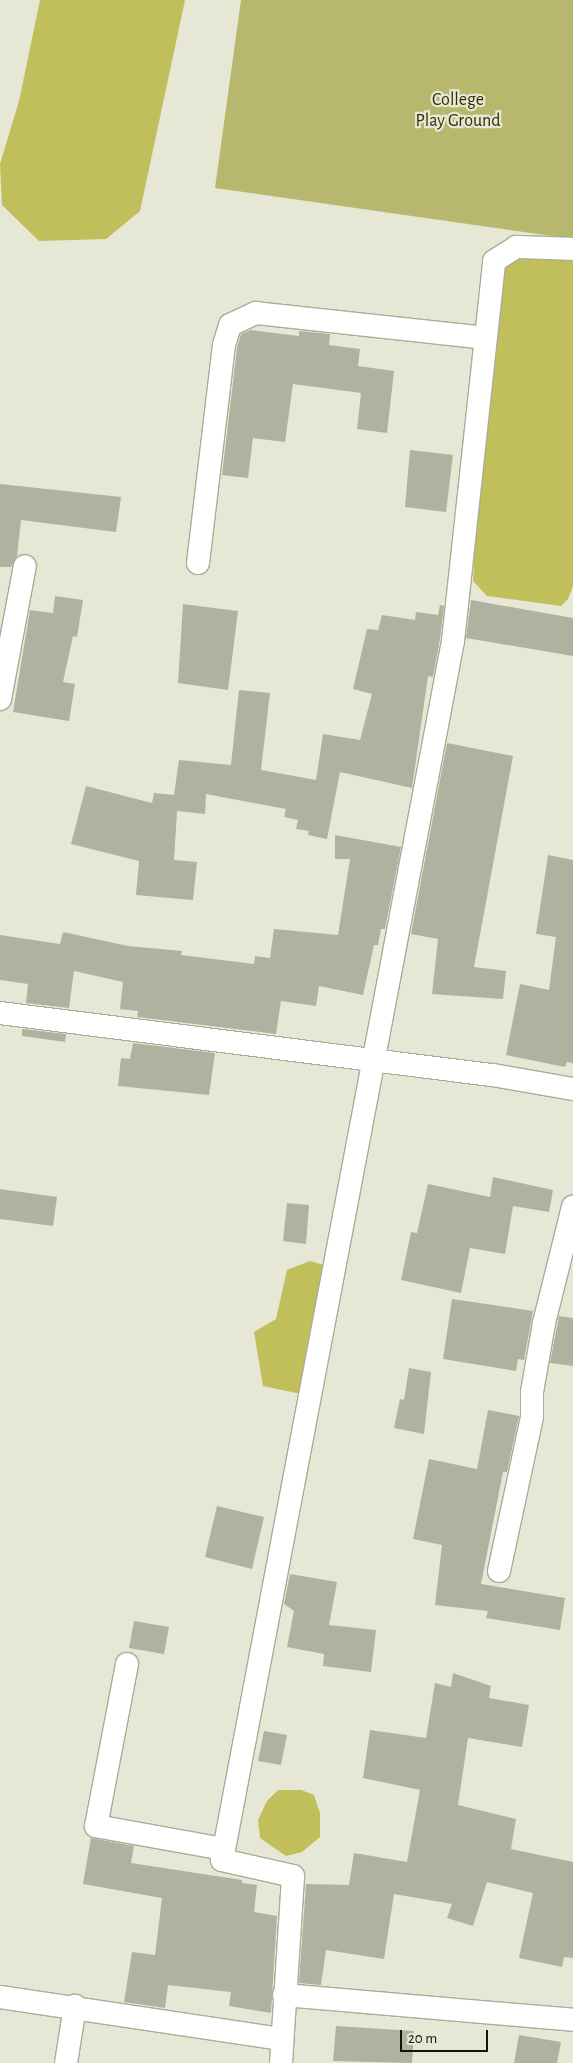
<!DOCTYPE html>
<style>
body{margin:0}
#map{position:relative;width:573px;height:2063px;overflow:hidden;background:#e6e7d4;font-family:"Alegreya Sans",sans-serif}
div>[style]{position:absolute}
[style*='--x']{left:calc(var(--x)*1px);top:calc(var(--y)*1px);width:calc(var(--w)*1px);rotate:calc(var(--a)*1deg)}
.green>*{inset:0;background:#b7b86d}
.water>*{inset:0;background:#c0bf5c}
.building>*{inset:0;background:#b1b1a0}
.roads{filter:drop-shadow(1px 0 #aaab99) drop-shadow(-1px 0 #aaab99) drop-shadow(0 1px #aaab99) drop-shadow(0 -1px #aaab99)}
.minor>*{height:22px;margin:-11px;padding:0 11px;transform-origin:11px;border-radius:11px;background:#fff}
span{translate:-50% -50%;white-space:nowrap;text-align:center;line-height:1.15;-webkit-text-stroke:4.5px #e6e7d4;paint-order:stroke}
.park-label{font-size:18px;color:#303004}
.scale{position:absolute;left:400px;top:2030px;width:88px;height:22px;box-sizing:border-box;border:2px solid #14140d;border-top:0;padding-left:6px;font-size:15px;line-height:18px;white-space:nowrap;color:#14140d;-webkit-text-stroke:4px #e6e7d4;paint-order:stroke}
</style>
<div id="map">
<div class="green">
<i style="clip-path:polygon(241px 0,573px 0,573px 239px,215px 188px)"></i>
</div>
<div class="water">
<i style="clip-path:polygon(40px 0,185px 0,140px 211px,106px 239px,39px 241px,2px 205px,0 164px,19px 101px)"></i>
<i style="clip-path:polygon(513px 257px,573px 259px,573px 586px,568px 599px,561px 606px,487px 596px,473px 581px,478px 483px,500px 273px)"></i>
<i style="clip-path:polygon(310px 1261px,327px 1266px,301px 1394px,263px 1386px,254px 1332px,276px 1319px,287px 1270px)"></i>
<i style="clip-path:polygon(278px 1790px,301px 1790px,314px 1795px,320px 1813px,320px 1837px,302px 1852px,286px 1856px,260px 1838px,258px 1820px,267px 1801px)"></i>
</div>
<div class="building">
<i style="clip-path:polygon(251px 330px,299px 336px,299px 331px,330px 334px,329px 345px,360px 349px,358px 366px,394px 371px,387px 433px,357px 429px,361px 393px,293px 384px,285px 442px,253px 438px,248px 478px,222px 475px,237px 348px,241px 334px)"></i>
<i style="clip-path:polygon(410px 450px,453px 455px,446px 512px,405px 507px)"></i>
<i style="clip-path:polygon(0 484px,121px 497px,116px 532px,21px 520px,17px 556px,11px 567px,0 567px)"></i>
<i style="clip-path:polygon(55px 596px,83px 600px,77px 637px,73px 636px,63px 682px,75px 684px,69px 721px,13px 712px,30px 610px,53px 613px)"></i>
<i style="clip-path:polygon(471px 600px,573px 618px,573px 656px,466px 638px)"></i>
<i style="clip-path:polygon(183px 604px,238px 611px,228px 690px,178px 683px)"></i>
<i style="clip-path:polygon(440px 605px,444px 606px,440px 639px,433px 677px,428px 676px,412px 788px,340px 772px,327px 839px,308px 835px,309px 831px,296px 829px,298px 820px,284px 817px,286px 809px,206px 794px,205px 814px,177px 811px,174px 860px,197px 862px,193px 900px,136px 895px,139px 861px,71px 844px,86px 786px,152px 803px,154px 793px,174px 795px,179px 760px,231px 765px,239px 690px,270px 693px,261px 770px,316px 780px,323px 734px,360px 740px,372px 694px,353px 689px,367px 629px,378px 630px,382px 615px,415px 620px,416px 612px,438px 615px)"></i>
<i style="clip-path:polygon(447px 743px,513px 756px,474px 967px,506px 971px,503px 999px,432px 994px,438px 939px,411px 934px)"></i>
<i style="clip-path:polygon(335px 835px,401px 847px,385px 929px,381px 929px,378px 945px,374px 945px,363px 995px,319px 986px,316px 1006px,281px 1001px,276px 1034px,137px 1017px,138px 1011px,120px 1009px,123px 982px,74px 971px,69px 1008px,26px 1003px,28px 984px,0 980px,0 935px,60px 944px,63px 932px,128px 946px,182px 951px,181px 955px,254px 964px,255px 956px,270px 958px,274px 929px,338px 935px,350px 859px,335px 859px)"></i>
<i style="clip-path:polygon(548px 855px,573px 860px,573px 1063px,567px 1062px,565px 1067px,506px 1055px,520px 984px,549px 990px,556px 937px,536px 934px)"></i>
<i style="clip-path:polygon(22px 1029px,66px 1034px,65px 1042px,22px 1036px)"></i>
<i style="clip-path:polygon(133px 1043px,215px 1053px,209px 1095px,118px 1086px,121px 1058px,130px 1059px)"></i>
<i style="clip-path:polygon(493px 1177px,553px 1190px,549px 1212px,513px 1206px,505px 1254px,470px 1248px,461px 1293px,401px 1280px,411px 1232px,417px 1233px,428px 1184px,490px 1197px)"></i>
<i style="clip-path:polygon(0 1189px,57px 1197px,53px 1226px,0 1219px)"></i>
<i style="clip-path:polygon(287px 1203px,309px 1205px,306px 1244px,283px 1241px)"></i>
<i style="clip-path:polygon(452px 1299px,533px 1311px,524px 1360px,518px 1359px,516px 1371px,443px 1359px)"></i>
<i style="clip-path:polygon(559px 1316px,573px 1318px,573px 1366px,550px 1363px)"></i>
<i style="clip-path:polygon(409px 1368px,431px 1372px,424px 1434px,394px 1428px,400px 1399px,404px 1400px)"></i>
<i style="clip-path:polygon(488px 1410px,519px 1416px,507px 1472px,503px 1472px,481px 1584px,565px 1598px,560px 1630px,486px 1618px,488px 1611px,435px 1605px,442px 1545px,413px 1539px,429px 1459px,477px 1469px)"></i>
<i style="clip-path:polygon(217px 1506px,264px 1517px,252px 1569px,205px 1557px)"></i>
<i style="clip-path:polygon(290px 1574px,337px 1582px,329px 1625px,376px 1630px,371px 1672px,323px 1666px,324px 1654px,287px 1647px,294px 1611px,284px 1604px)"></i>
<i style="clip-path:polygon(134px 1621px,169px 1627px,164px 1654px,129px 1648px)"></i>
<i style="clip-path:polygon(453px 1673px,491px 1686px,489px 1698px,529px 1705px,522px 1747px,468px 1738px,458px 1805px,516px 1819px,511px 1849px,573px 1862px,573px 1958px,564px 1957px,562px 1967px,519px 1958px,533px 1893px,487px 1882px,473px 1926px,447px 1918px,452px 1904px,394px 1894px,384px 1959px,326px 1950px,321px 1985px,299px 1983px,306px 1884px,349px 1885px,354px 1853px,407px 1862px,420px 1790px,363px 1778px,370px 1730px,426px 1738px,435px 1683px,451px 1687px)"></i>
<i style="clip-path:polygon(264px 1731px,287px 1735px,281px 1765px,258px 1761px)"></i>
<i style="clip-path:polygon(91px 1838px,134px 1846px,131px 1863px,242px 1880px,242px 1883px,257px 1885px,254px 1912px,277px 1916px,271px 2013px,229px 2006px,231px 1992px,168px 1985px,165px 2008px,124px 2002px,132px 1952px,155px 1955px,162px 1898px,83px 1884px)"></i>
<i style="clip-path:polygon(336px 2026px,414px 2031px,412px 2063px,333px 2061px)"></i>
<i style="clip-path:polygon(519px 2035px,561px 2042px,557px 2063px,514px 2063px)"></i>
</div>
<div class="roads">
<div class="minor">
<i style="--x:198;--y:563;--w:220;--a:-83.2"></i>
<i style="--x:224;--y:345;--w:21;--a:-73"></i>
<i style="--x:230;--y:325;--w:29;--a:-25"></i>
<i style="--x:256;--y:313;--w:230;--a:6.2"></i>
<i style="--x:0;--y:699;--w:135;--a:-79.4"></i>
<i style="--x:0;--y:1013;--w:497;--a:7.2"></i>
<i style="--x:493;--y:1075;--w:81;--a:9.9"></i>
<i style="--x:499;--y:1571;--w:157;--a:-77.9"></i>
<i style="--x:532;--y:1417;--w:25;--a:-90"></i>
<i style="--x:532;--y:1392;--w:70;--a:-80.1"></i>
<i style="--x:544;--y:1323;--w:120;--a:-76"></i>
<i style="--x:127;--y:1664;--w:165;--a:100.8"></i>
<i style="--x:96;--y:1826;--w:130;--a:10.2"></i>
<i style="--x:284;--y:1995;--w:290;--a:4.9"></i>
<i style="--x:0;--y:1997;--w:285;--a:8.5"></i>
<i style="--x:66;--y:2063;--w:58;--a:-81"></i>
<i style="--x:281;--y:2063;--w:187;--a:-86.3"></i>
<i style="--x:293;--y:1876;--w:73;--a:-167.3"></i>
<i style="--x:222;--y:1860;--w:1241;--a:-79.27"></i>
<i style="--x:453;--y:641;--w:382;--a:-83.8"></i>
<i style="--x:494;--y:261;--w:26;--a:-32"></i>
<i style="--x:516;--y:247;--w:57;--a:2"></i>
</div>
</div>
<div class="park-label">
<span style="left:458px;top:111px">College<br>Play Ground</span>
</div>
<div class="scale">20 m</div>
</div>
